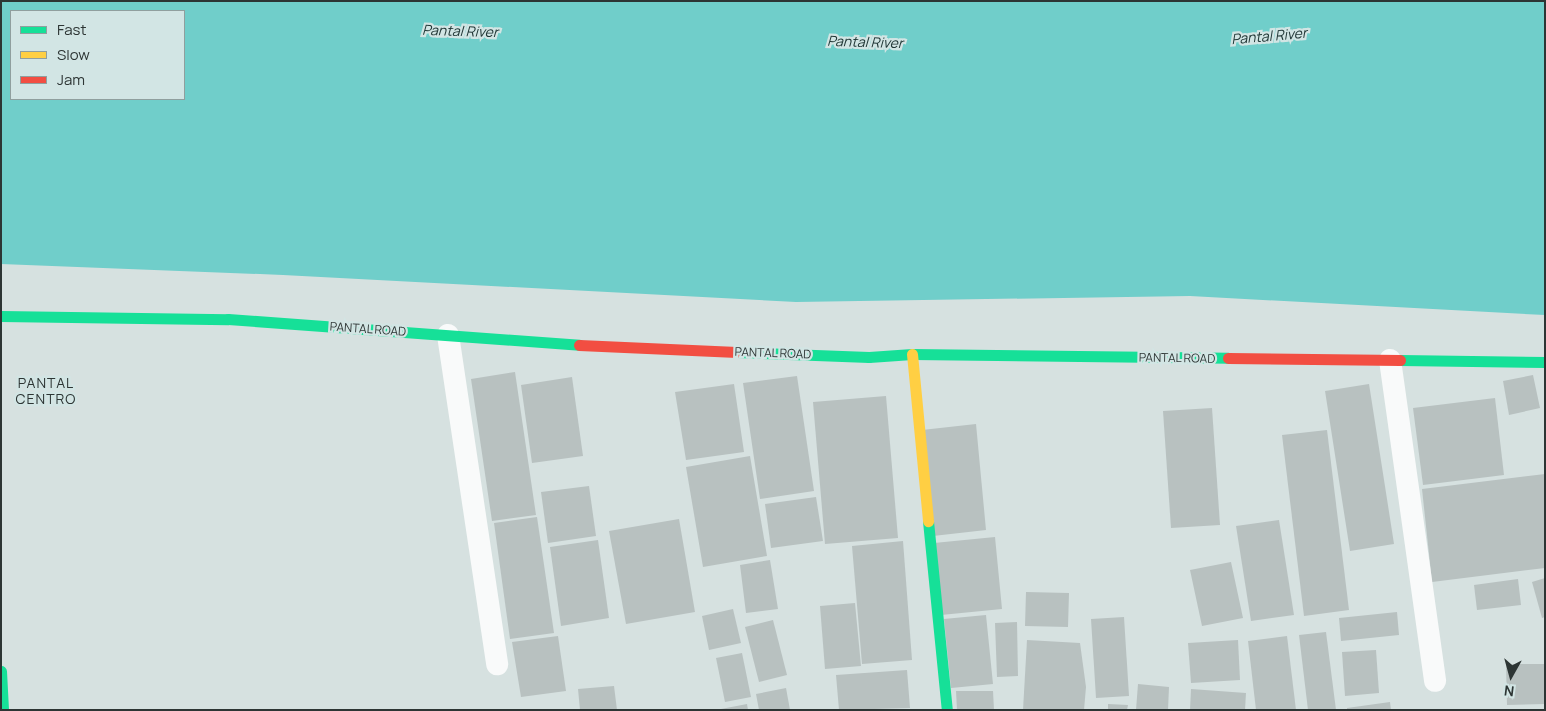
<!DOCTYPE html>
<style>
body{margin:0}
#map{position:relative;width:1546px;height:711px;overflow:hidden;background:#d6e1e0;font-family:Manrope,sans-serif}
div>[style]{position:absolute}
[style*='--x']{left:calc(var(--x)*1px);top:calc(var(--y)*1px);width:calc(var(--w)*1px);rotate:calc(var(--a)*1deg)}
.water>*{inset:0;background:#70ceca}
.building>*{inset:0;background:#b8c1c0}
.lane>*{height:22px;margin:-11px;padding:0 11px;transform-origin:11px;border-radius:11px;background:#f9fafa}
.fast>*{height:11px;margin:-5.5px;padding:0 5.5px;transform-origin:5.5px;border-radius:5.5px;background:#16e098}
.slow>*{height:11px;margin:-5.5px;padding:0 5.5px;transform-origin:5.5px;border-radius:5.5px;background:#ffcf43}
.jam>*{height:11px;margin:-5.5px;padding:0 5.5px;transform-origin:5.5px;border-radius:5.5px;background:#f24e42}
span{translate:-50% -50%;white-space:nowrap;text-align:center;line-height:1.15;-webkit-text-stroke:4.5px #d2e5e4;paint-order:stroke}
.street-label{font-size:12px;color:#2d3534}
.water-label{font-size:14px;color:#213736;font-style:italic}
.neighbourhood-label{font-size:14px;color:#2d3534;letter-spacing:1px}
.frame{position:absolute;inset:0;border:2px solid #2d3534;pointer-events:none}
.legend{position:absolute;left:10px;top:10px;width:175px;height:90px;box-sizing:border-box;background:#d2e5e4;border:1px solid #909f9e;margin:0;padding:6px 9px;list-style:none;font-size:15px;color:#2d3534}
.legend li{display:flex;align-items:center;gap:10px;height:25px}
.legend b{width:25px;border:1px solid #909f9e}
.north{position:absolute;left:1486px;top:651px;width:50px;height:50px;-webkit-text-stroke:4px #d2e5e4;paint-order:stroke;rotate:187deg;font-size:14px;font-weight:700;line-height:20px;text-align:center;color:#2d3534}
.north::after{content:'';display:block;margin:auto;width:18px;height:22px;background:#2d3534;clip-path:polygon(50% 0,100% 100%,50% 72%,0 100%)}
</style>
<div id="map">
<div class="water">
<i style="clip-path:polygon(evenodd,1px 1px,1545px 1px,1545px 315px,1190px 296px,796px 302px,283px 275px,1px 264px,1px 1px,11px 11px,184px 11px,184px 99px,11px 99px,11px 11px)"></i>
</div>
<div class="building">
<i style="clip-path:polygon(515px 372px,536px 515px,492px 521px,471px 379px)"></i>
<i style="clip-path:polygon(1533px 375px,1540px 408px,1509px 415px,1503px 381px)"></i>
<i style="clip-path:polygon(797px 376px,814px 491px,760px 499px,743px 383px)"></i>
<i style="clip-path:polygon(572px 377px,583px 456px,532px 463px,521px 385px)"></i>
<i style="clip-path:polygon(734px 384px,744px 452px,686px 460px,675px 392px)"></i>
<i style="clip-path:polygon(1369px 384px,1394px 544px,1350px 551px,1325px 391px)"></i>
<i style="clip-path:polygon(886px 396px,898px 538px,825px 544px,813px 402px)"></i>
<i style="clip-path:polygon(1495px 398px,1504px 475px,1423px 485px,1413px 408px)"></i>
<i style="clip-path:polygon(1212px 408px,1220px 525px,1171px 528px,1163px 411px)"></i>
<i style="clip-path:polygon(976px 424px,986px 530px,933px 536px,922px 430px)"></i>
<i style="clip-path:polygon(1327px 430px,1349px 610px,1304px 616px,1282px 435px)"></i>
<i style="clip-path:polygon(750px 456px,767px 556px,703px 567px,686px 467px)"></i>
<i style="clip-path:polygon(1545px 474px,1545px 568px,1432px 582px,1422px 489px)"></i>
<i style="clip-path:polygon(589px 486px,596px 536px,548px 543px,541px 492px)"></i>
<i style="clip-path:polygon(816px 497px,823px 541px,771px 548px,765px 504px)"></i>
<i style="clip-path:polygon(537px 517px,554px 633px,510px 639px,494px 523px)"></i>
<i style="clip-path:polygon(679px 519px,695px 612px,626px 624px,609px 531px)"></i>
<i style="clip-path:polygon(1279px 520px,1294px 615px,1251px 621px,1236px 526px)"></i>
<i style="clip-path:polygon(995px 537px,1002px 609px,941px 615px,934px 543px)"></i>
<i style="clip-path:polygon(598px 540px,609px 618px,561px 626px,550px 547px)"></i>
<i style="clip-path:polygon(903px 541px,912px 660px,862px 664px,852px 546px)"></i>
<i style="clip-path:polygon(770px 560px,778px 609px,746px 613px,740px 565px)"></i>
<i style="clip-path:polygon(1231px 562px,1243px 618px,1202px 626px,1190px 570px)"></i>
<i style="clip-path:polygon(1545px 578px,1545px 617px,1542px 618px,1532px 582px)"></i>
<i style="clip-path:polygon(1518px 579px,1521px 605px,1477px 610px,1474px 585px)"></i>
<i style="clip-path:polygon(1026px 592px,1069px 593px,1068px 627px,1025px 626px)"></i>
<i style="clip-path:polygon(855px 603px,861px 666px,825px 669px,820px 606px)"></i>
<i style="clip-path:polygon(733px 609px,741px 643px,709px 650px,702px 616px)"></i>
<i style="clip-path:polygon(1397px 612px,1399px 635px,1341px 641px,1339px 618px)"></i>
<i style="clip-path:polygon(986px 615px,993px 684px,951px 688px,944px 619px)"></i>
<i style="clip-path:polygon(1124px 617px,1129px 696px,1096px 698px,1091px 619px)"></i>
<i style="clip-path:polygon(773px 620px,787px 675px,759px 682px,745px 627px)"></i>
<i style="clip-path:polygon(1017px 622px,1018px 676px,997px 677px,995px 623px)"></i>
<i style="clip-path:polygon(1326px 632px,1336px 710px,1308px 710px,1299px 635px)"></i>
<i style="clip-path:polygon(558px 636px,566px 691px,521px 697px,512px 642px)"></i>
<i style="clip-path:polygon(1287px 636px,1296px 710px,1256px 710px,1248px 641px)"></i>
<i style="clip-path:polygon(1027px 640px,1080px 643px,1086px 687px,1084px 710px,1023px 710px)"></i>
<i style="clip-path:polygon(1238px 640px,1240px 680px,1191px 683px,1188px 643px)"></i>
<i style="clip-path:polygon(1376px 650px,1379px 693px,1345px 696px,1342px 652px)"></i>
<i style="clip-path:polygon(742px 653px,751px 697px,725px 702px,716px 658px)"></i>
<i style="clip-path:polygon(1506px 664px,1545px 664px,1545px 704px,1507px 705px)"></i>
<i style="clip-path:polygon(907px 670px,910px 708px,839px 710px,836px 675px)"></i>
<i style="clip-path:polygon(1138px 684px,1169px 687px,1168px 710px,1136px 710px)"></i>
<i style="clip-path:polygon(614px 686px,617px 710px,580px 710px,578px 689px)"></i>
<i style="clip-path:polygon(786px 688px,790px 710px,759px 710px,756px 694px)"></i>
<i style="clip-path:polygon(1191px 689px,1246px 693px,1245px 710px,1190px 710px)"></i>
<i style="clip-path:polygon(956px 691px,993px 691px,994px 710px,957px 710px)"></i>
<i style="clip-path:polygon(1390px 702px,1391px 710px,1347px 710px,1347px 708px)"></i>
<i style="clip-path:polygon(747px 704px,748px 710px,721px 710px,721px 709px)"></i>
<i style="clip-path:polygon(1108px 704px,1128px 705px,1127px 710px,1108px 710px)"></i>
</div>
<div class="lane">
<i style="--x:448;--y:335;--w:333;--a:81.5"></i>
<i style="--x:1390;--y:360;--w:324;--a:82"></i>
</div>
<div class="fast">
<i style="--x:1;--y:316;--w:227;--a:0.8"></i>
<i style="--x:228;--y:319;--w:352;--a:4.2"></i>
<i style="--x:737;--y:352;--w:132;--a:2.2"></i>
<i style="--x:869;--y:357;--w:43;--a:-4"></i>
<i style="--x:912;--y:354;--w:316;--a:0.7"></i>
<i style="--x:1400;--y:360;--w:145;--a:0.8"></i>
<i style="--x:928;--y:521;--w:190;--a:84.3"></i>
<i style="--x:1;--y:671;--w:39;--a:87"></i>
</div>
<div class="slow">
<i style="--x:912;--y:354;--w:168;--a:84.5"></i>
</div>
<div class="jam">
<i style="--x:579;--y:345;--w:158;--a:2.5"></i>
<i style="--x:1228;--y:358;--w:172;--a:0.7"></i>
</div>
<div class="street-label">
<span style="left:368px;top:329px;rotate:4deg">PANTAL ROAD</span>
<span style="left:773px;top:353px;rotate:2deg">PANTAL ROAD</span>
<span style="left:1177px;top:358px;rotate:1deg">PANTAL ROAD</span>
</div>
<div class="water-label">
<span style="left:460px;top:31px;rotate:2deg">Pantal River</span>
<span style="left:1269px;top:36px;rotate:-5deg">Pantal River</span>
<span style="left:865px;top:42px;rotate:2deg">Pantal River</span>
</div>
<div class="neighbourhood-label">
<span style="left:46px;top:391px">PANTAL<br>CENTRO</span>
</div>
<div class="frame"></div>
<ul class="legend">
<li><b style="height:6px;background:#16e098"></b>Fast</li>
<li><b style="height:6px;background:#ffcf43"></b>Slow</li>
<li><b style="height:6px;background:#f24e42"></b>Jam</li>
</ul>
<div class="north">N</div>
</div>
